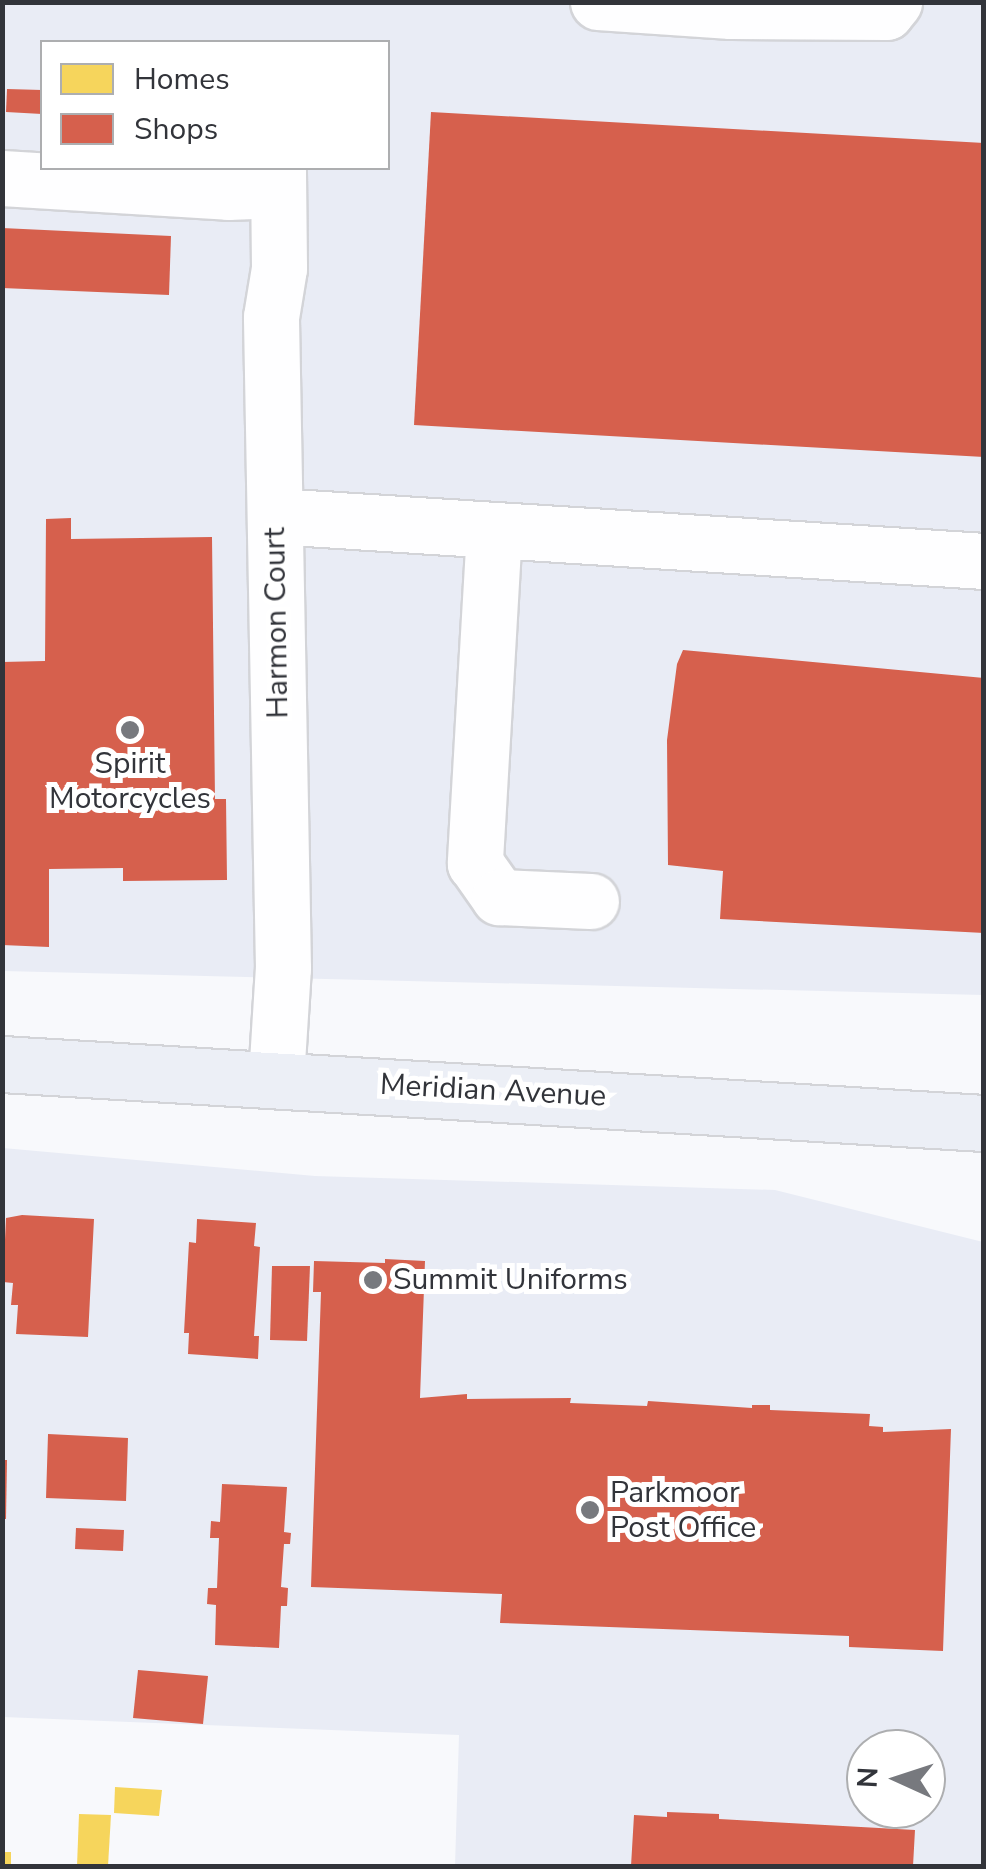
<!DOCTYPE html>
<style>
body{margin:0}
#map{position:relative;width:986px;height:1869px;overflow:hidden;background:#f8f9fc;font-family:"Nunito Sans",sans-serif}
div>[style]{position:absolute}
[style*='--x']{left:calc(var(--x)*1px);top:calc(var(--y)*1px);width:calc(var(--w)*1px);rotate:calc(var(--a)*1deg)}
.built>*{inset:0;background:#e9ecf5}
.homes>*{inset:0;background:#f6d55c}
.shops>*{inset:0;background:#d6604d}
.roads{filter:drop-shadow(2px 0 #d3d4d8) drop-shadow(-2px 0 #d3d4d8) drop-shadow(0 2px #d3d4d8) drop-shadow(0 -2px #d3d4d8)}
.minor>*{height:55px;margin:-27.5px;padding:0 27.5px;transform-origin:27.5px;border-radius:27.5px;background:#fefeff}
.major>*{height:55px;margin:-27.5px;padding:0 27.5px;transform-origin:27.5px;border-radius:27.5px;background:#eceff6}
.dots>*{width:28px;height:28px;translate:-50% -50%;box-sizing:border-box;border:5px solid #fff;border-radius:50%}
span{translate:-50% -50%;white-space:nowrap;text-align:center;line-height:1.15;-webkit-text-stroke:10px #fff;paint-order:stroke}
.street-label{font-size:30px;color:#32343a}
.poi-label{font-size:30px;color:#32343a}
.left{translate:0 -50%;text-align:left}
.frame{position:absolute;inset:0;border:5px solid #32343a;pointer-events:none}
.legend{position:absolute;left:40px;top:40px;width:350px;height:130px;box-sizing:border-box;background:#fff;border:2px solid #adaeb0;margin:0;padding:12px 18px;list-style:none;font-size:30px;color:#32343a}
.legend li{display:flex;align-items:center;gap:20px;height:50px}
.legend b{width:50px;border:2px solid #adaeb0}
.north{position:absolute;left:846px;top:1729px;width:100px;height:100px;box-sizing:border-box;background:#fff;border:2px solid #adaeb0;border-radius:50%;rotate:273deg;font-size:28px;font-weight:700;line-height:40px;text-align:center;color:#32343a}
.north::after{content:'';display:block;margin:auto;width:35px;height:45px;background:#77797e;clip-path:polygon(50% 0,100% 100%,50% 72%,0 100%)}
</style>
<div id="map">
<div class="built">
<i style="clip-path:polygon(evenodd,3px 3px,983px 3px,983px 995px,3px 971px,3px 3px,42px 42px,388px 42px,388px 168px,42px 168px,42px 42px)"></i>
<i style="clip-path:polygon(evenodd,3px 1148px,315px 1176px,775px 1190px,983px 1242px,983px 1866px,455px 1866px,459px 1735px,3px 1717px,3px 1148px,866px 1749px,926px 1749px,926px 1809px,866px 1809px,866px 1749px)"></i>
</div>
<div class="homes">
<i style="clip-path:polygon(115px 1787px,162px 1790px,159px 1816px,114px 1813px)"></i>
<i style="clip-path:polygon(79px 1814px,111px 1815px,108px 1866px,77px 1866px)"></i>
<i style="clip-path:polygon(2px 1852px,11px 1852px,11px 1866px,2px 1866px)"></i>
</div>
<div class="shops">
<i style="clip-path:polygon(7px 89px,42px 90px,42px 114px,6px 112px)"></i>
<i style="clip-path:polygon(431px 112px,984px 143px,984px 457px,414px 425px)"></i>
<i style="clip-path:polygon(2px 228px,171px 236px,169px 295px,2px 288px)"></i>
<i style="clip-path:polygon(71px 518px,71px 539px,212px 537px,215px 799px,226px 799px,227px 880px,123px 881px,123px 868px,49px 869px,49px 947px,2px 945px,2px 662px,45px 661px,46px 519px)"></i>
<i style="clip-path:polygon(683px 650px,984px 678px,984px 933px,720px 919px,723px 871px,668px 865px,667px 740px,677px 664px)"></i>
<i style="clip-path:polygon(22px 1215px,94px 1219px,88px 1337px,16px 1334px,18px 1305px,11px 1305px,13px 1283px,3px 1282px,6px 1218px)"></i>
<i style="clip-path:polygon(197px 1219px,256px 1223px,254px 1246px,260px 1247px,254px 1336px,259px 1336px,258px 1359px,188px 1354px,189px 1333px,184px 1333px,189px 1242px,196px 1243px)"></i>
<i style="clip-path:polygon(385px 1259px,425px 1261px,420px 1398px,467px 1394px,467px 1399px,571px 1398px,570px 1403px,647px 1406px,648px 1401px,752px 1408px,752px 1405px,770px 1405px,770px 1410px,870px 1414px,869px 1426px,883px 1427px,883px 1432px,951px 1429px,943px 1651px,849px 1647px,849px 1636px,500px 1623px,502px 1594px,311px 1587px,321px 1292px,313px 1292px,314px 1261px,385px 1263px)"></i>
<i style="clip-path:polygon(272px 1266px,310px 1266px,307px 1341px,270px 1340px)"></i>
<i style="clip-path:polygon(48px 1434px,128px 1438px,126px 1501px,46px 1498px)"></i>
<i style="clip-path:polygon(2px 1460px,7px 1460px,6px 1519px,2px 1519px)"></i>
<i style="clip-path:polygon(222px 1484px,287px 1487px,284px 1532px,291px 1533px,290px 1544px,284px 1544px,281px 1587px,288px 1588px,287px 1606px,281px 1606px,279px 1648px,215px 1645px,216px 1605px,207px 1604px,208px 1588px,217px 1588px,219px 1538px,210px 1538px,211px 1521px,220px 1522px)"></i>
<i style="clip-path:polygon(76px 1528px,124px 1530px,123px 1551px,75px 1549px)"></i>
<i style="clip-path:polygon(138px 1670px,208px 1676px,203px 1724px,133px 1718px)"></i>
<i style="clip-path:polygon(667px 1812px,719px 1814px,719px 1819px,915px 1830px,913px 1866px,631px 1866px,634px 1815px,667px 1817px)"></i>
</div>
<div class="roads">
<div class="minor">
<i style="--x:598;--y:2;--w:133;--a:3.9"></i>
<i style="--x:731;--y:11;--w:13;--a:-45"></i>
<i style="--x:731;--y:11;--w:155;--a:0.4"></i>
<i style="--x:886;--y:12;--w:13;--a:-51"></i>
<i style="--x:2;--y:178;--w:226;--a:3.5"></i>
<i style="--x:228;--y:192;--w:50;--a:-2.3"></i>
<i style="--x:275;--y:516;--w:710;--a:3.63"></i>
<i style="--x:494;--y:530;--w:334;--a:93.3"></i>
<i style="--x:475;--y:863;--w:42;--a:54.8"></i>
<i style="--x:499;--y:897;--w:92;--a:2.5"></i>
<i style="--x:276;--y:1078;--w:110;--a:-86.4"></i>
<i style="--x:283;--y:968;--w:651;--a:-91.06"></i>
<i style="--x:271;--y:317;--w:50;--a:-80.7"></i>
<i style="--x:279;--y:268;--w:100;--a:-90.6"></i>
</div>
<div class="major">
<i style="--x:2;--y:1064;--w:984;--a:3.44"></i>
</div>
</div>
<div class="dots">
<i style="left:130px;top:730px;background:#77797e"></i>
<i style="left:373px;top:1280px;background:#77797e"></i>
<i style="left:590px;top:1510px;background:#77797e"></i>
</div>
<div class="street-label">
<span style="left:277px;top:623px;rotate:-91deg">Harmon Court</span>
<span style="left:493px;top:1091px;rotate:3deg">Meridian Avenue</span>
</div>
<div class="poi-label">
<span style="left:130px;top:781px">Spirit<br>Motorcycles</span>
<span class="left" style="left:393px;top:1280px">Summit Uniforms</span>
<span class="left" style="left:610px;top:1510px">Parkmoor<br>Post Office</span>
</div>
<div class="frame"></div>
<ul class="legend">
<li><b style="height:28px;background:#f6d55c"></b>Homes</li>
<li><b style="height:28px;background:#d6604d"></b>Shops</li>
</ul>
<div class="north">N</div>
</div>
